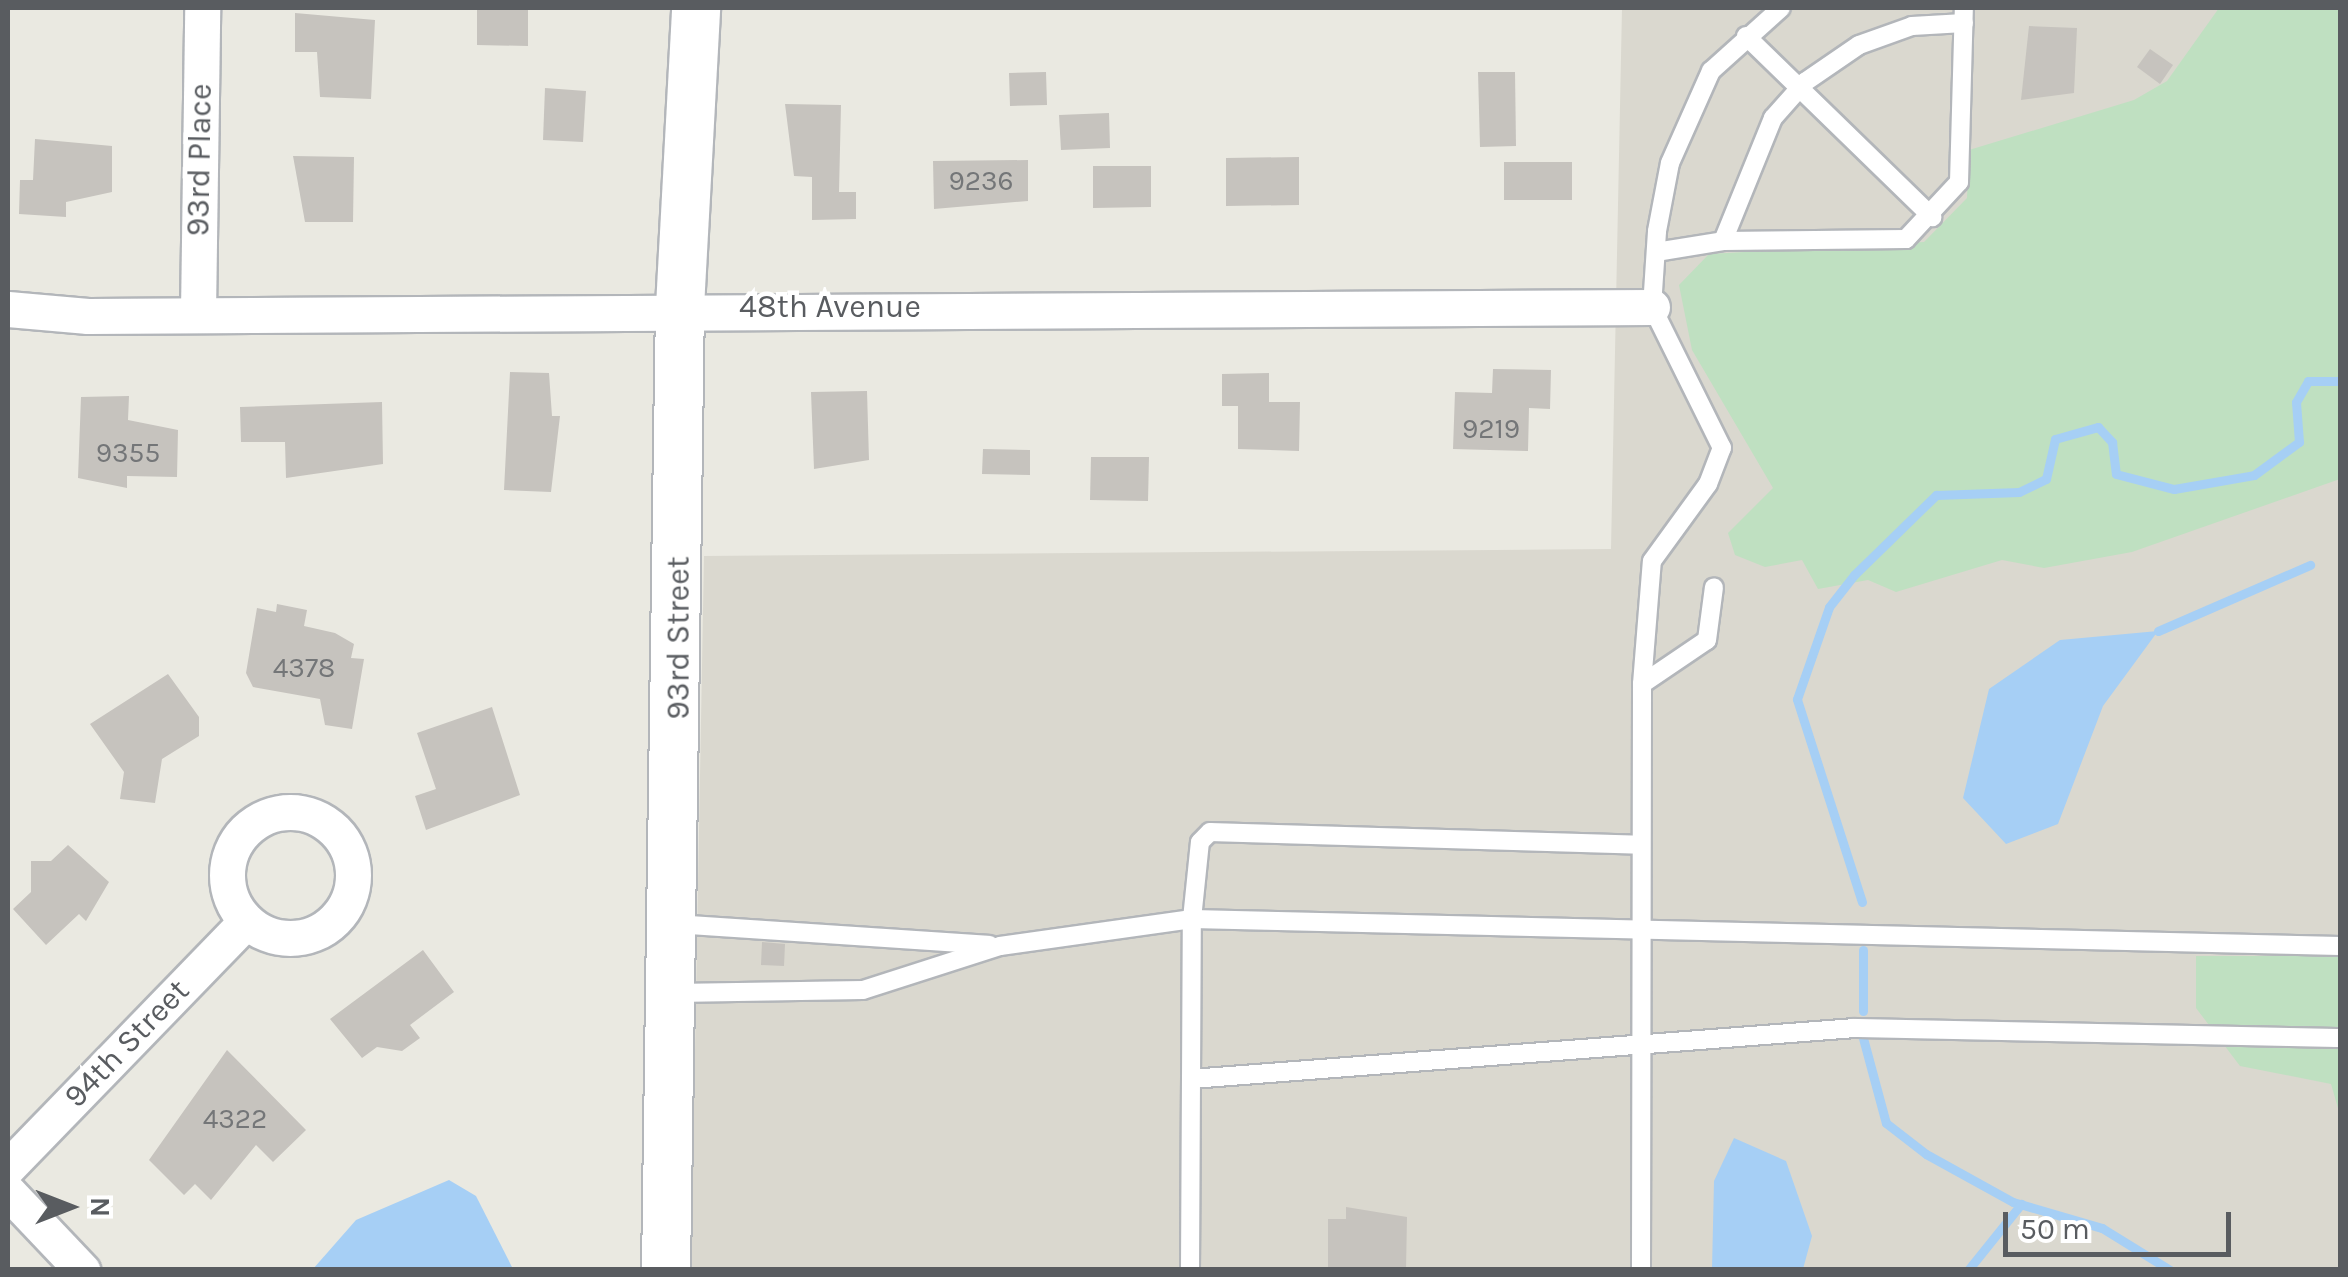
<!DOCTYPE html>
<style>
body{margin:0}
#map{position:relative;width:2348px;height:1277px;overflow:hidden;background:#eae9e1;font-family:Karla,sans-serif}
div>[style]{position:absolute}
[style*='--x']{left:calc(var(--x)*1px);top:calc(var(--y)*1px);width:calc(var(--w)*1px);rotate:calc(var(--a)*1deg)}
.education>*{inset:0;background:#dad8cf}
.green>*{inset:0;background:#bfe0c1}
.water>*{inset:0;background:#a6cff5}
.stream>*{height:9px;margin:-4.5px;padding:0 4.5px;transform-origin:4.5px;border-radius:4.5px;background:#a6cff5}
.building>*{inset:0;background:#c6c3be}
.roads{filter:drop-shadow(2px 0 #b3b6ba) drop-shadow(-2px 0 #b3b6ba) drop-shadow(0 2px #b3b6ba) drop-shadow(0 -2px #b3b6ba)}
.lane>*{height:18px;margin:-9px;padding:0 9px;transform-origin:9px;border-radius:9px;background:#fff}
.street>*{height:35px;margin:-17.5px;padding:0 17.5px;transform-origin:17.5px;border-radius:17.5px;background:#fff}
.street>.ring{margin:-17.5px;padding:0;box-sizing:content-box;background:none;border:35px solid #fff;border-radius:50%}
.secondary>*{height:48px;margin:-24px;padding:0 24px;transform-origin:24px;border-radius:24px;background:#fff}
span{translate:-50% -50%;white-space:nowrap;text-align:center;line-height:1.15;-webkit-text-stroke:9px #fff;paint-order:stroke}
.number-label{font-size:28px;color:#747678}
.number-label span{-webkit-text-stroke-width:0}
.street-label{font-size:32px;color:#595c60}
.frame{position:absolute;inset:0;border:10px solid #595c60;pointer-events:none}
.north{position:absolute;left:20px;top:1157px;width:100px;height:100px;-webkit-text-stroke:8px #fff;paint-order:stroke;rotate:90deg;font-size:28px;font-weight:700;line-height:40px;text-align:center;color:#595c60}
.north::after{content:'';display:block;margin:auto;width:35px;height:45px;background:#595c60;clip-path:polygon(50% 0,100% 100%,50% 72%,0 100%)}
.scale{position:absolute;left:2003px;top:1212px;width:228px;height:45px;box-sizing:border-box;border:5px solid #595c60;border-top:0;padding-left:12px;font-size:30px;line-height:35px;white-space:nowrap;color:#595c60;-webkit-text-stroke:8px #fff;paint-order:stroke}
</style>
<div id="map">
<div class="education">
<i style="clip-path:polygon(1622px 8px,2340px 8px,2340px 1269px,691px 1270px,704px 556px,1611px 549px)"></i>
</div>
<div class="green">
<i style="clip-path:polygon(2219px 8px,2340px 8px,2340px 479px,2132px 552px,2044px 568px,2002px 560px,1896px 592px,1868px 580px,1818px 589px,1802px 560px,1765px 567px,1735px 555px,1728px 533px,1773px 488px,1692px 350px,1679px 285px,1709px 254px,1924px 242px,1967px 198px,1969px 150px,2134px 100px,2167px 81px)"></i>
<i style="clip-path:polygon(2196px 956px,2340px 956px,2340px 1115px,2331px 1084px,2240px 1066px,2196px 1008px)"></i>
</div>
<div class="water">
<i style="clip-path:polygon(2158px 631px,2103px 706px,2058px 824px,2006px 844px,1963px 798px,1989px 689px,2060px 640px)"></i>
<i style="clip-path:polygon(1734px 1138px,1786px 1161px,1812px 1236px,1803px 1269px,1712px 1269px,1714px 1181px)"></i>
<i style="clip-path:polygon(449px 1180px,476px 1196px,513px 1269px,313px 1269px,356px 1220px)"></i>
</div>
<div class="stream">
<i style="--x:2158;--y:631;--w:166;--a:-23.5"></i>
<i style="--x:1862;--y:902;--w:213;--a:-107.8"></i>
<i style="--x:1797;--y:699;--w:97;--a:-70.8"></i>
<i style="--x:1829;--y:607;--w:41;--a:-52"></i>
<i style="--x:1854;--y:575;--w:115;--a:-44.3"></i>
<i style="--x:1936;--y:495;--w:83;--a:-2.1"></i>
<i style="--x:2019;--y:492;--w:30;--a:-26"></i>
<i style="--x:2046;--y:479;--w:41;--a:-77.3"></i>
<i style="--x:2055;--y:439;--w:45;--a:-15.6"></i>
<i style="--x:2098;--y:427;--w:21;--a:47"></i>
<i style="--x:2112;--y:442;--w:32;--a:83"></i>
<i style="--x:2116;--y:474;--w:60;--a:14.5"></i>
<i style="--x:2174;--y:489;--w:81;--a:-9.9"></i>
<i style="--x:2254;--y:475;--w:56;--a:-36.3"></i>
<i style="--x:2299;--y:442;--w:40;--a:-94.3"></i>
<i style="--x:2296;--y:402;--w:24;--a:-60"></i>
<i style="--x:2308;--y:381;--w:32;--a:0"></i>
<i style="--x:1863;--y:950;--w:61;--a:90"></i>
<i style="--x:1863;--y:1038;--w:88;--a:74.9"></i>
<i style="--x:1886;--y:1123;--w:51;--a:37.8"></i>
<i style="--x:1926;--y:1154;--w:99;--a:28.9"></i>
<i style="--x:2013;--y:1202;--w:93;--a:16.3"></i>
<i style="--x:2102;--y:1228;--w:80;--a:31.7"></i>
<i style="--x:1968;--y:1270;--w:85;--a:-51.2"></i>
</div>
<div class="building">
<i style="clip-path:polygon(477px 9px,528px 10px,528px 46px,477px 45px)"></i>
<i style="clip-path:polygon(295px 13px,375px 20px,371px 99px,320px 97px,317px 52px,295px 52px)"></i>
<i style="clip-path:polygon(2029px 26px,2077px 28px,2074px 93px,2021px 100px)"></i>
<i style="clip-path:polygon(2150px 49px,2173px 65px,2160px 84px,2137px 67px)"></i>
<i style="clip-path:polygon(1046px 72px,1047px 105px,1010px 106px,1009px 73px)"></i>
<i style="clip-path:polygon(1478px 72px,1515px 72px,1516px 146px,1480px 147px)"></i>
<i style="clip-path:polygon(545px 88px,586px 91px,583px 142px,543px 140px)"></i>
<i style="clip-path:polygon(785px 104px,841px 105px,839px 192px,856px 192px,856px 219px,812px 220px,812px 177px,794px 176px)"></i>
<i style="clip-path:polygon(1109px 113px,1110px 148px,1061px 150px,1059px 115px)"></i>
<i style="clip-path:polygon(35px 139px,112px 146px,112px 192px,66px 202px,66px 217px,19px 214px,20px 180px,33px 180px)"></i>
<i style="clip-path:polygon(293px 156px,354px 157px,353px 222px,305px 222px)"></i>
<i style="clip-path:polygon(1299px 157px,1299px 205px,1226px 206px,1226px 158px)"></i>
<i style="clip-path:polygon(1028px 160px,1028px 201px,934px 209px,933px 161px)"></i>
<i style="clip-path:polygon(1504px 162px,1572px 162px,1572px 200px,1504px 200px)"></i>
<i style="clip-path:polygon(1093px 166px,1151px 166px,1151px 207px,1093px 208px)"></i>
<i style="clip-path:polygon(1493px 369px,1551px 370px,1550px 409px,1529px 408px,1528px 451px,1453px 449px,1455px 392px,1492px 393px)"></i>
<i style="clip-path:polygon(510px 372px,549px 373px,552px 416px,560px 416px,551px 492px,504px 490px)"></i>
<i style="clip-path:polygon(1269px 373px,1269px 402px,1300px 402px,1299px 451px,1238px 449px,1238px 406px,1222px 406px,1222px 374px)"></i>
<i style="clip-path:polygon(867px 391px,869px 460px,814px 469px,811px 392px)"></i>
<i style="clip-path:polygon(129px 396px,128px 420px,178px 430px,177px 477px,127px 476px,127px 488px,78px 478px,81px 397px)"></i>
<i style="clip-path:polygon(382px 402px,383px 464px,286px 478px,285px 442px,241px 442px,240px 407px)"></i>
<i style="clip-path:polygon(983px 449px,1030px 450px,1030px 475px,982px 474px)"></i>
<i style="clip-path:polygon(1091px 457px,1149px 457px,1148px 501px,1090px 500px)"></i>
<i style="clip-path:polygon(277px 604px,307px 610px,304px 626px,335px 633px,354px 644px,351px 658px,364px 659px,352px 729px,325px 725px,320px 699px,253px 687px,246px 673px,257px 608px,276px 612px)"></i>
<i style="clip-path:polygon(168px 674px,199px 717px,199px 736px,162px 759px,155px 803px,120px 799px,124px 772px,90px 724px)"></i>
<i style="clip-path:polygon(492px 707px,520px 795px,426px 830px,415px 796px,436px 789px,417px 733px)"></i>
<i style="clip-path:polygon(68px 845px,109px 882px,86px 921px,79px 914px,46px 945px,13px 909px,31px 892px,31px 861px,51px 861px)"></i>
<i style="clip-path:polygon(762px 942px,785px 944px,784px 966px,761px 965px)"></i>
<i style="clip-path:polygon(423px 950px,454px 992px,410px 1025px,420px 1038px,402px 1051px,377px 1047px,362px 1058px,330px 1019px)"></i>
<i style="clip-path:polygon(227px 1050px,306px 1130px,273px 1162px,256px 1145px,211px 1200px,195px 1184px,184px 1195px,149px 1160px)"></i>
<i style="clip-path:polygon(1346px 1207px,1407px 1217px,1406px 1270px,1328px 1270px,1328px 1219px,1346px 1219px)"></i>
</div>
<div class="roads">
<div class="lane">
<i style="--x:1746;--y:36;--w:260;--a:44.2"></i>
<i style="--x:1723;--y:241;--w:133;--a:-67.9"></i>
<i style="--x:1773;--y:118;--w:48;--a:-48.4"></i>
<i style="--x:1805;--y:82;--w:65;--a:-34.4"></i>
<i style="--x:1859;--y:45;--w:56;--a:-19.7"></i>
<i style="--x:1912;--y:26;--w:52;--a:-3.3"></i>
<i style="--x:1656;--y:252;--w:68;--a:-9.3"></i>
<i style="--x:1723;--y:241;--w:183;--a:-0.6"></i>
<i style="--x:1906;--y:239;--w:78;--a:-47.1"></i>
<i style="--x:1959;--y:182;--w:174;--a:-88.4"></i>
<i style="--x:1642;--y:684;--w:78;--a:-34.1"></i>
<i style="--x:1707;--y:640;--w:53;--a:-82.5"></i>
<i style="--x:676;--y:924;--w:314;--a:3.8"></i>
<i style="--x:675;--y:993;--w:188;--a:-0.9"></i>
<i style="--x:863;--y:990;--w:144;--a:-17.8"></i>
<i style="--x:1000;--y:946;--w:194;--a:-8"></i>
<i style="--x:1192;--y:919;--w:1148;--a:1.35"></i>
<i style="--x:1191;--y:1079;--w:666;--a:-4.39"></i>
<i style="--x:1855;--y:1028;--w:485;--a:1.2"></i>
<i style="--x:1190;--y:1270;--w:351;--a:-89.7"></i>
<i style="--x:1192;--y:919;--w:77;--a:-84.1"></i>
<i style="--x:1200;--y:842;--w:14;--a:-45"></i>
<i style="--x:1210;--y:832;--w:430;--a:1.7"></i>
<i style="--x:1641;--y:1270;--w:586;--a:-89.9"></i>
<i style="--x:1642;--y:684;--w:123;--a:-85.4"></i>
<i style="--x:1652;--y:561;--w:95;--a:-54"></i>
<i style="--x:1708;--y:484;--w:39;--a:-69"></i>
<i style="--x:1722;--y:448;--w:157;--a:-116.4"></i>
<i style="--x:1652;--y:307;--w:76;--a:-86.2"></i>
<i style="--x:1657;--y:231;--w:69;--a:-79.2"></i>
<i style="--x:1670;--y:163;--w:101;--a:-66"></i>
<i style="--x:1711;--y:71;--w:94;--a:-42"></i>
</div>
<div class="street">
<i style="--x:8;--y:309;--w:80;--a:5"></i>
<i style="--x:88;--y:316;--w:1564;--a:-0.33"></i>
<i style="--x:198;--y:313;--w:305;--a:-89.2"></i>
<i class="ring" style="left:227px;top:812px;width:91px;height:91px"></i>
<i style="--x:8;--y:1167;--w:342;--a:-45.9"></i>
<i style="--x:8;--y:1192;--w:108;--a:46.5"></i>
</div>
<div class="secondary">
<i style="--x:666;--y:1270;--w:963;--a:-89.17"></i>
<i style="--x:680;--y:307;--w:299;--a:-86.9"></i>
</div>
</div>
<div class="number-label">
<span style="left:981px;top:181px">9236</span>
<span style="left:1491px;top:429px">9219</span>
<span style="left:128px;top:453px">9355</span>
<span style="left:304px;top:668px">4378</span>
<span style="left:235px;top:1119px">4322</span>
</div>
<div class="street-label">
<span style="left:200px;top:160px;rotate:-89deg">93rd Place</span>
<span style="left:830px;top:307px">48th Avenue</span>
<span style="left:679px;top:638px;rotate:-90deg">93rd Street</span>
<span style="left:127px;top:1044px;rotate:-46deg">94th Street</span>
</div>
<div class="frame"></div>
<div class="north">N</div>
<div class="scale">50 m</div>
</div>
